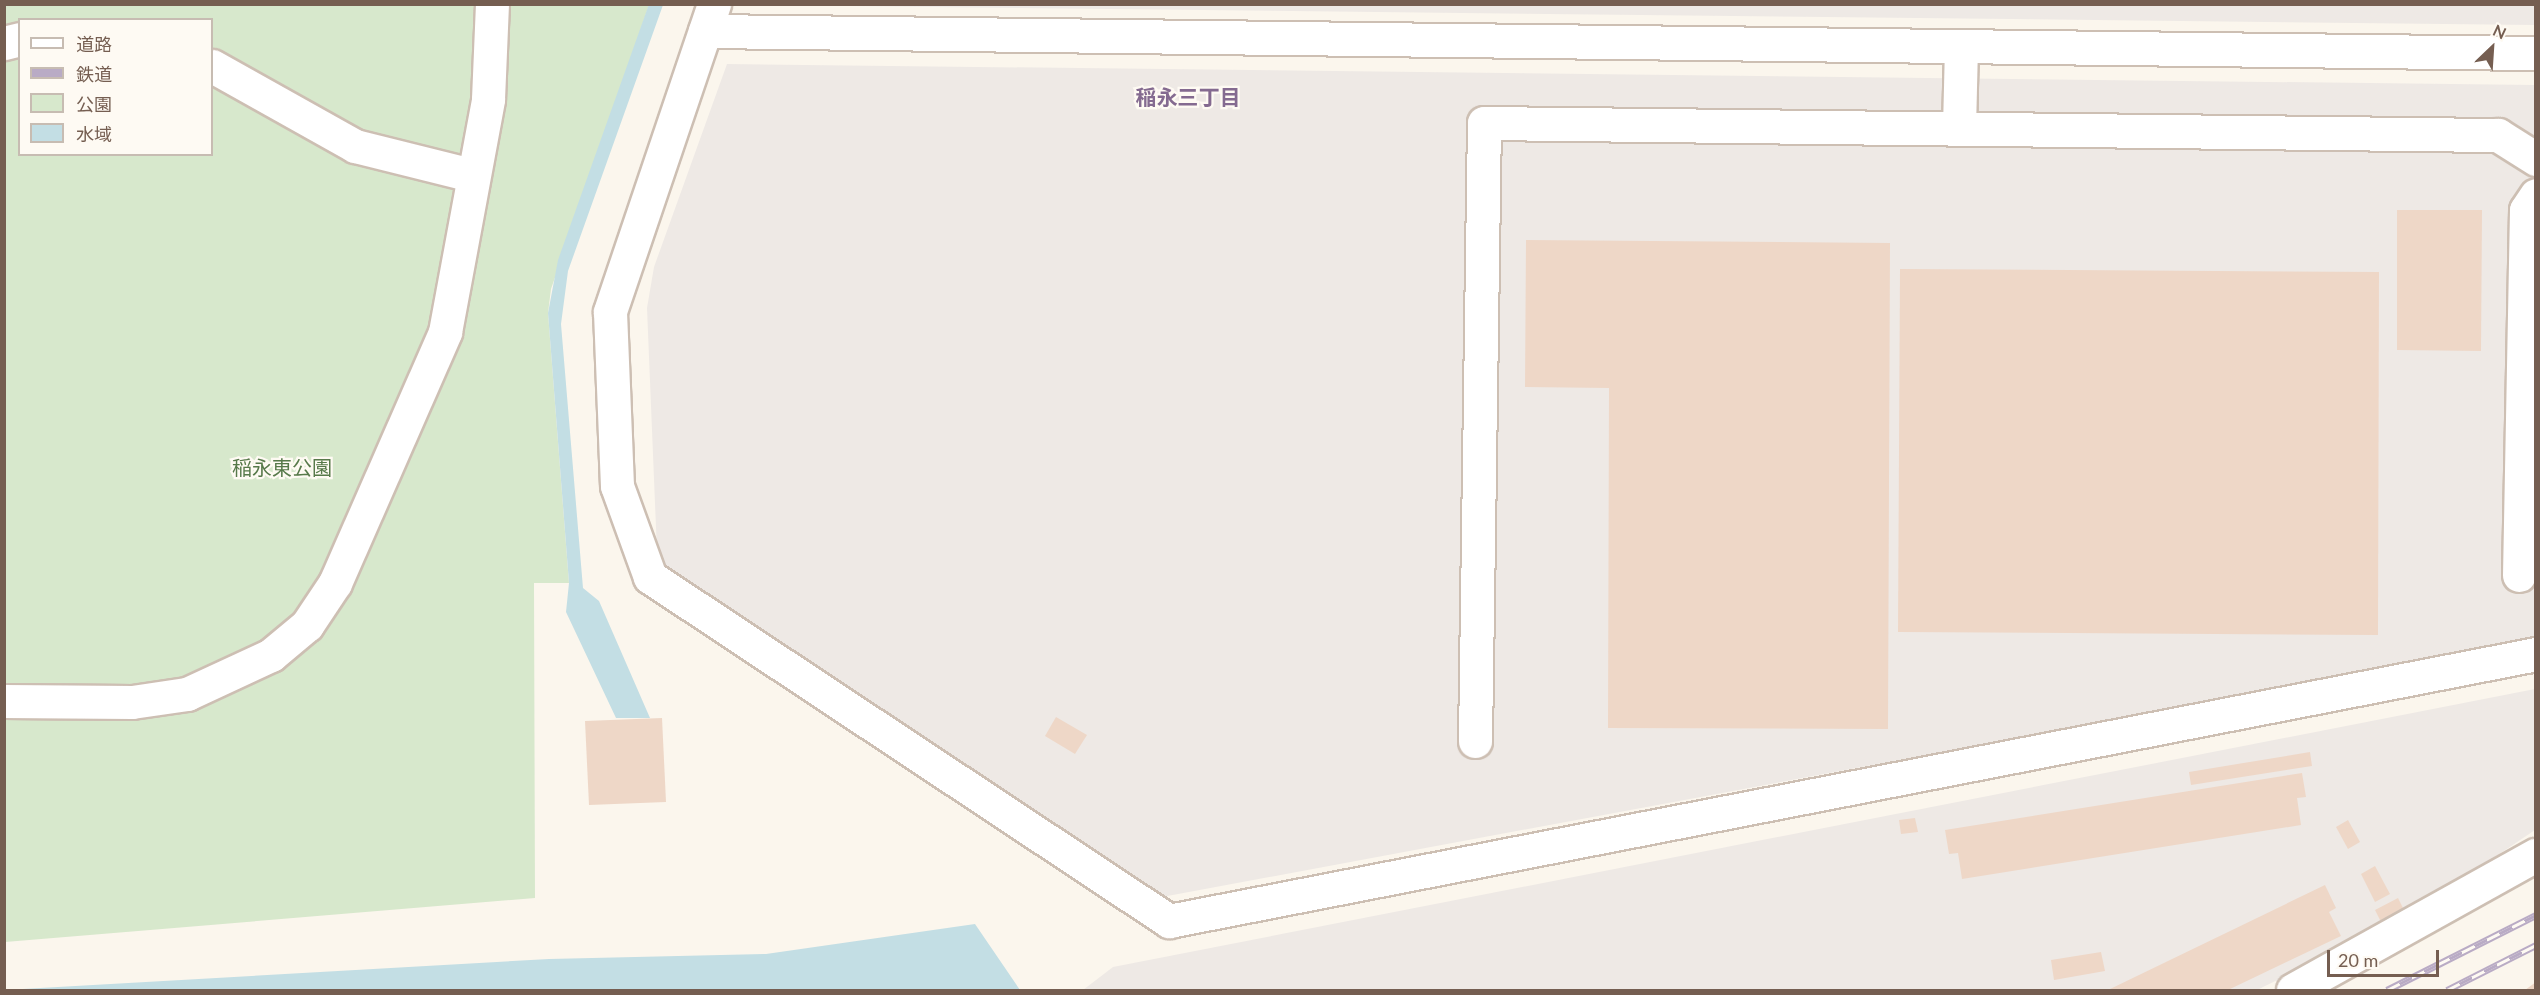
<!DOCTYPE html>
<meta charset="utf-8">
<style>
body{margin:0}
#map{position:relative;width:2540px;height:995px;overflow:hidden;background:#fbf6ed;font-family:Lato,"Noto Sans JP",sans-serif}
div>[style]{position:absolute}
[style*='--x']{left:calc(var(--x)*1px);top:calc(var(--y)*1px);width:calc(var(--w)*1px);rotate:calc(var(--a)*1deg)}
.industrial>*{inset:0;background:#eee9e5}
.green>*{inset:0;background:#d7e8cc}
.water>*{inset:0;background:#c3dee4}
.building>*{inset:0;background:#eed7c7}
.roads{filter:drop-shadow(2px 0 #cdbfb3) drop-shadow(-2px 0 #cdbfb3) drop-shadow(0 2px #cdbfb3) drop-shadow(0 -2px #cdbfb3)}
.minor>*{height:33px;margin:-16.5px;padding:0 16.5px;transform-origin:16.5px;border-radius:16.5px;background:#fff}
.rail>*{height:7px;margin-top:-3.5px;transform-origin:0;background:repeating-linear-gradient(90deg,#fefaf3 0 14px,#b9abc5 0 28px);box-sizing:border-box;border-block:2px solid #b9abc5}
span{translate:-50% -50%;white-space:nowrap;text-align:center;line-height:1.15;-webkit-text-stroke:4.5px #fefaf3;paint-order:stroke}
.park-label{font-size:20px;color:#57794a}
.neighbourhood-label{font-size:21px;color:#846a90;font-weight:700}
.frame{position:absolute;inset:0;border:6px solid #755e51;pointer-events:none}
.legend{position:absolute;left:18px;top:18px;width:195px;height:138px;box-sizing:border-box;background:#fefaf3;border:2px solid #c7bcb2;margin:0;padding:8px 10px;list-style:none;font-size:18px;color:#755e51}
.legend li{display:flex;align-items:center;gap:12px;height:30px}
.legend b{width:30px;border:2px solid #c7bcb2}
.north{position:absolute;left:2462px;top:18px;width:60px;height:60px;-webkit-text-stroke:4px #fefaf3;paint-order:stroke;rotate:25deg;font-size:16px;font-weight:700;line-height:24px;text-align:center;color:#755e51}
.north::after{content:'';display:block;margin:auto;width:21px;height:27px;background:#755e51;clip-path:polygon(50% 0,100% 100%,50% 72%,0 100%)}
.scale{position:absolute;left:2327px;top:950px;width:112px;height:27px;box-sizing:border-box;border:3px solid #755e51;border-top:0;padding-left:8px;font-size:18px;line-height:21px;white-space:nowrap;color:#755e51;-webkit-text-stroke:4px #fefaf3;paint-order:stroke}
</style>
<div id="map">
<div class="industrial">
<i style="clip-path:polygon(2535px 4px,2535px 25px,755px 5px,755px 4px)"></i>
<i style="clip-path:polygon(727px 64px,2535px 85px,2535px 636px,2416px 664px,1162px 897px,1137px 888px,1075px 836px,666px 574px,657px 552px,647px 308px,654px 267px)"></i>
<i style="clip-path:polygon(2535px 689px,2535px 830px,2407px 916px,2257px 990px,1083px 990px,1113px 967px)"></i>
</div>
<div class="green">
<i style="clip-path:polygon(evenodd,5px 5px,649px 5px,551px 289px,548px 313px,569px 583px,534px 583px,535px 898px,5px 942px,5px 5px,20px 20px,212px 20px,212px 154px,20px 154px,20px 20px)"></i>
</div>
<div class="water">
<i style="clip-path:polygon(649px 4px,663px 5px,568px 271px,561px 324px,583px 588px,599px 601px,650px 718px,616px 718px,566px 612px,569px 583px,548px 313px,558px 260px)"></i>
<i style="clip-path:polygon(975px 924px,1020px 990px,5px 990px,549px 959px,766px 954px)"></i>
</div>
<div class="building">
<i style="clip-path:polygon(2397px 210px,2482px 210px,2481px 351px,2397px 350px)"></i>
<i style="clip-path:polygon(1526px 240px,1890px 243px,1888px 729px,1608px 728px,1609px 388px,1525px 387px)"></i>
<i style="clip-path:polygon(1900px 269px,2379px 272px,2378px 635px,1898px 632px)"></i>
<i style="clip-path:polygon(1056px 717px,1087px 735px,1075px 754px,1045px 736px)"></i>
<i style="clip-path:polygon(662px 718px,666px 802px,589px 805px,585px 721px)"></i>
<i style="clip-path:polygon(2310px 752px,2312px 766px,2191px 785px,2189px 772px)"></i>
<i style="clip-path:polygon(2302px 773px,2306px 797px,2297px 798px,2301px 825px,1962px 879px,1958px 853px,1949px 854px,1945px 830px)"></i>
<i style="clip-path:polygon(1915px 818px,1918px 832px,1901px 834px,1899px 820px)"></i>
<i style="clip-path:polygon(2348px 820px,2360px 842px,2348px 849px,2336px 827px)"></i>
<i style="clip-path:polygon(2375px 866px,2390px 894px,2375px 902px,2361px 874px)"></i>
<i style="clip-path:polygon(2325px 885px,2336px 908px,2329px 912px,2341px 936px,2228px 990px,2108px 990px)"></i>
<i style="clip-path:polygon(2398px 898px,2405px 912px,2382px 924px,2375px 910px)"></i>
<i style="clip-path:polygon(2101px 952px,2105px 971px,2054px 980px,2051px 960px)"></i>
<i style="clip-path:polygon(2536px 982px,2536px 990px,2525px 990px)"></i>
</div>
<div class="roads">
<div class="minor">
<i style="--x:714;--y:4;--w:325;--a:108.7"></i>
<i style="--x:610;--y:312;--w:174;--a:87.7"></i>
<i style="--x:617;--y:486;--w:97;--a:70.1"></i>
<i style="--x:650;--y:577;--w:623;--a:33.54"></i>
<i style="--x:1169;--y:921;--w:1393;--a:-11.05"></i>
<i style="--x:705;--y:31;--w:1831;--a:0.69"></i>
<i style="--x:4;--y:43;--w:16;--a:-14"></i>
<i style="--x:212;--y:66;--w:164;--a:29.2"></i>
<i style="--x:355;--y:146;--w:120;--a:14"></i>
<i style="--x:1959;--y:128;--w:82;--a:-88.6"></i>
<i style="--x:2519;--y:575;--w:365;--a:-88.9"></i>
<i style="--x:2526;--y:210;--w:18;--a:-56"></i>
<i style="--x:4;--y:701;--w:128;--a:0.4"></i>
<i style="--x:132;--y:702;--w:56;--a:-8.3"></i>
<i style="--x:187;--y:694;--w:93;--a:-24.9"></i>
<i style="--x:271;--y:655;--w:47;--a:-39.8"></i>
<i style="--x:307;--y:625;--w:50;--a:-56.3"></i>
<i style="--x:335;--y:583;--w:274;--a:-66.3"></i>
<i style="--x:445;--y:332;--w:237;--a:-79.5"></i>
<i style="--x:488;--y:99;--w:95;--a:-87.6"></i>
<i style="--x:1475;--y:741;--w:618;--a:-89.17"></i>
<i style="--x:1484;--y:123;--w:1014;--a:0.68"></i>
<i style="--x:2498;--y:135;--w:45;--a:32.3"></i>
<i style="--x:2293;--y:990;--w:278;--a:-29.1"></i>
</div>
</div>
<div class="rail">
<i style="--x:2387;--y:990;--w:167;--a:-26.7"></i>
<i style="--x:2447;--y:990;--w:100;--a:-26.8"></i>
</div>
<div class="park-label">
<span style="left:282px;top:467px">稲永東公園</span>
</div>
<div class="neighbourhood-label">
<span style="left:1188px;top:97px">稲永三丁目</span>
</div>
<div class="frame"></div>
<ul class="legend">
<li><b style="height:8px;background:#fff"></b>道路</li>
<li><b style="height:8px;background:#b9abc5"></b>鉄道</li>
<li><b style="height:16px;background:#d7e8cc"></b>公園</li>
<li><b style="height:16px;background:#c3dee4"></b>水域</li>
</ul>
<div class="north">N</div>
<div class="scale">20 m</div>
</div>
